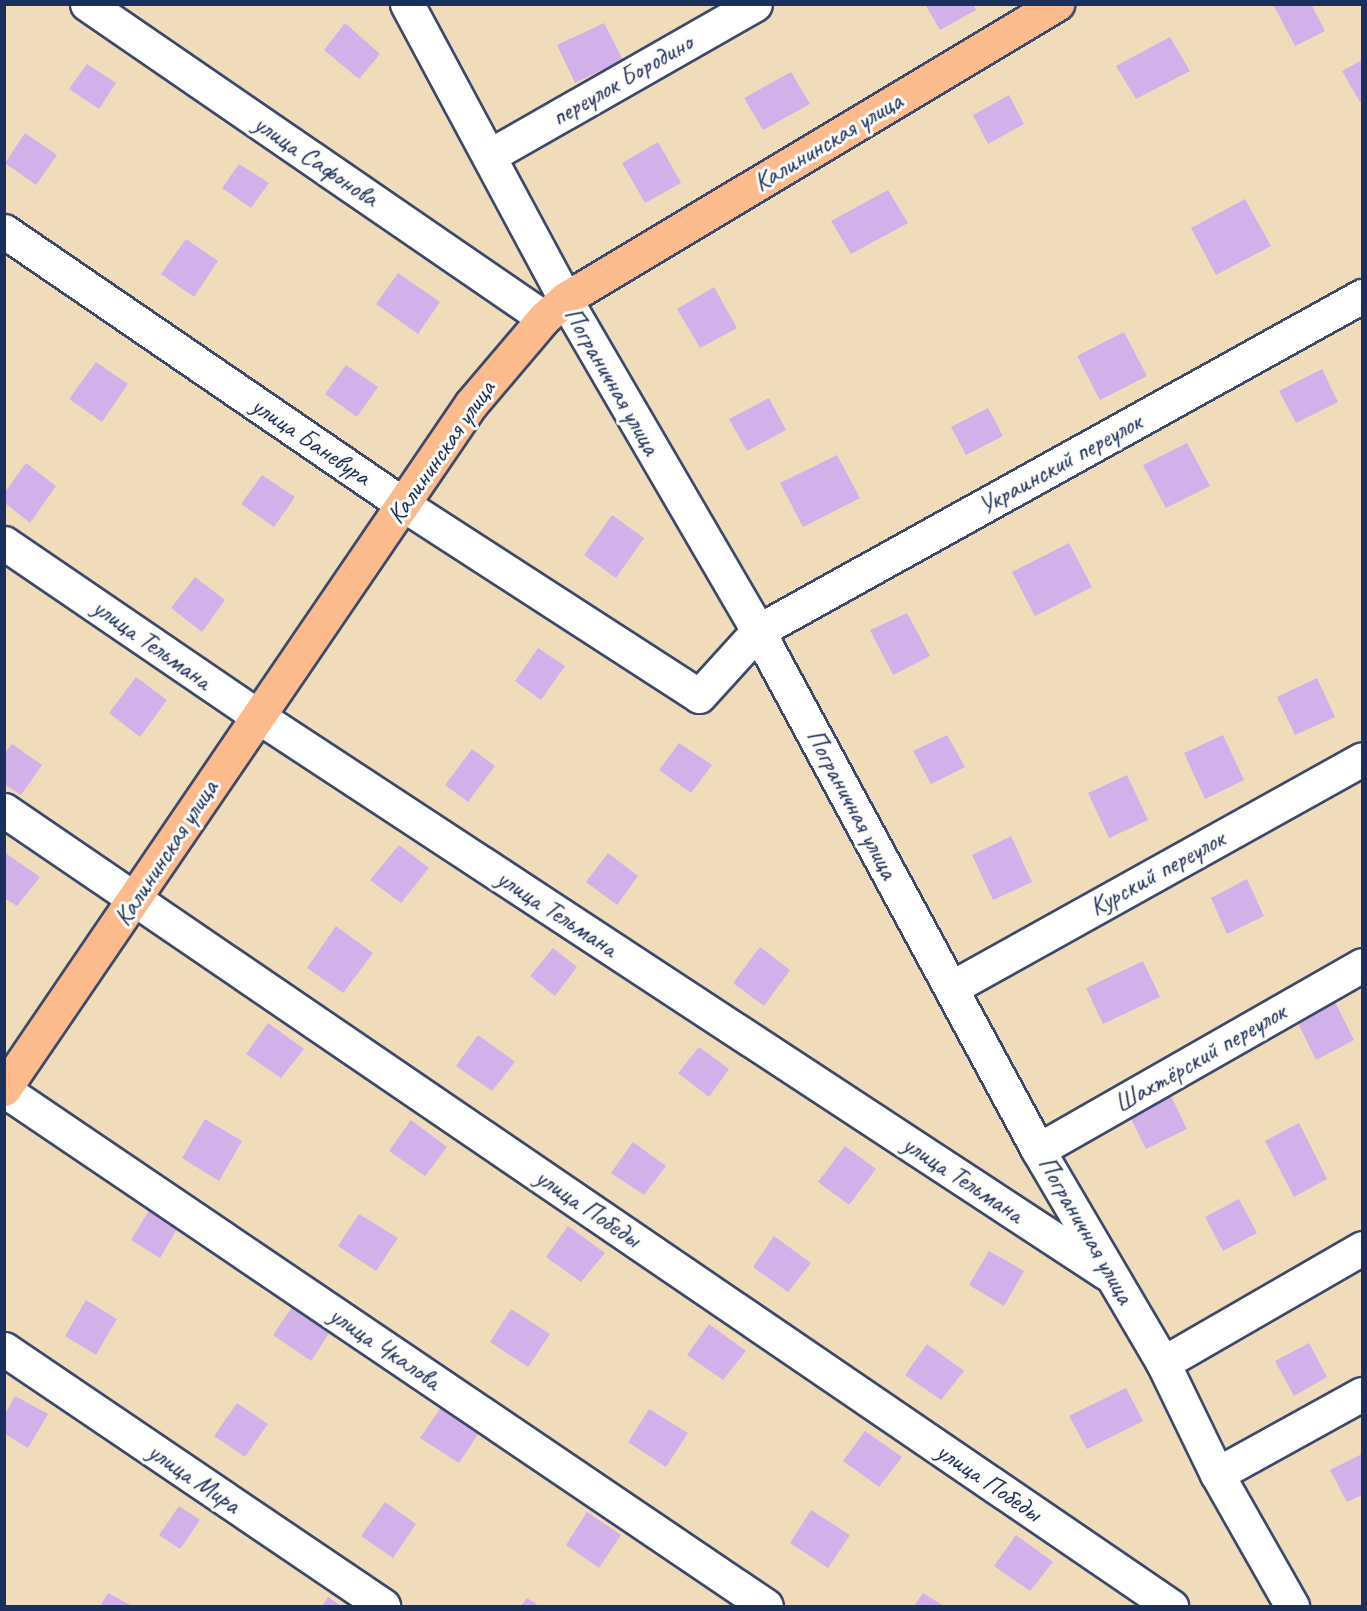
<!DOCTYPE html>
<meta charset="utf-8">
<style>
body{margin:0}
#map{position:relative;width:1367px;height:1611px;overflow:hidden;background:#f0dcbb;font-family:Caveat,sans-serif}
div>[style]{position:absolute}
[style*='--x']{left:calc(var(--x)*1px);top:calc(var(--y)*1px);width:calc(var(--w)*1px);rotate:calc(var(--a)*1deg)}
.building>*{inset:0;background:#d2b1ea}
.roads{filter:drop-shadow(2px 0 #3b496c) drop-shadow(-2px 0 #3b496c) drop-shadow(0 2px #3b496c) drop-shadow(0 -2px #3b496c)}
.minor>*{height:33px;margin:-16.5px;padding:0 16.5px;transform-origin:16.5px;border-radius:16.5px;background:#fff}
.major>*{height:33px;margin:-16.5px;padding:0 16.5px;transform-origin:16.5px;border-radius:16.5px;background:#fbbb8d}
span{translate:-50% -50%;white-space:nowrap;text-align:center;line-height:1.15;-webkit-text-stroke:6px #fdfcf7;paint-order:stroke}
.street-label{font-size:26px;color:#1b2f5e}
.frame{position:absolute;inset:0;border:6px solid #1b2f5e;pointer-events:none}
</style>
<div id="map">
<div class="building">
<i style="clip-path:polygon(925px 4px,973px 4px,976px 10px,940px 30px)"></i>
<i style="clip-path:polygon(1273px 4px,1311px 4px,1325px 31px,1295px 46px)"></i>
<i style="clip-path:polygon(345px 23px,380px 54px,359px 79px,324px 50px)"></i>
<i style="clip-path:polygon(604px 23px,623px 60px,575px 83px,557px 45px)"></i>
<i style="clip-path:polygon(1170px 37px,1190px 71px,1136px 99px,1116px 66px)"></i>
<i style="clip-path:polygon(1362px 60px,1362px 100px,1360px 102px,1342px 71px)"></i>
<i style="clip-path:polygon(87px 64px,116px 83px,99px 109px,69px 89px)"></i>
<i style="clip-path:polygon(791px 72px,810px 104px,763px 130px,744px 98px)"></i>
<i style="clip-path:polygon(1009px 95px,1024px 124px,988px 144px,973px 115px)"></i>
<i style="clip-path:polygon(25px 133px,57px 155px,36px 185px,5px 163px)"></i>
<i style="clip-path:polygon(658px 142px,681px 183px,645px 203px,622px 163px)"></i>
<i style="clip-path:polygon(239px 164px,269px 183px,251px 208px,222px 188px)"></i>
<i style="clip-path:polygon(888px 190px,908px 223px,851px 254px,831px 221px)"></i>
<i style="clip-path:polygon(1245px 199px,1271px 246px,1216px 275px,1191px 228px)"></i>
<i style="clip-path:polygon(186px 239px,218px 261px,194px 297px,161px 274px)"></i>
<i style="clip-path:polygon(398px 273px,440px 302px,418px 334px,376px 304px)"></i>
<i style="clip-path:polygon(714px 287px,737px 328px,700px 348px,677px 309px)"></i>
<i style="clip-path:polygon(1124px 332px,1147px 376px,1100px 400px,1077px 356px)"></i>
<i style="clip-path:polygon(96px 362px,128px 384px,102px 422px,69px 399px)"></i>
<i style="clip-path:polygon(346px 365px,378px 387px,357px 417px,325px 394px)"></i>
<i style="clip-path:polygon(1322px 369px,1338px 402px,1296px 423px,1279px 391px)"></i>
<i style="clip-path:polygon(769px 398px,786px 430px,747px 451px,729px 419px)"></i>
<i style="clip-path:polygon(988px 408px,1003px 436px,966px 455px,951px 427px)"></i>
<i style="clip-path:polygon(1187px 443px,1210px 486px,1166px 508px,1143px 465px)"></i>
<i style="clip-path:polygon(837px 455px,860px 498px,803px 527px,780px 483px)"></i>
<i style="clip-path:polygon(26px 463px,56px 486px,30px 523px,5px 503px,5px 492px)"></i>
<i style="clip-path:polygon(262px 475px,295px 497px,274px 527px,241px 504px)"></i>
<i style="clip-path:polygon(612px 515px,644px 538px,616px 578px,584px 555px)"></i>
<i style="clip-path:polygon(1069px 543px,1092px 587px,1035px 616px,1012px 572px)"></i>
<i style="clip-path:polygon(195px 577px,225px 600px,202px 632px,171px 608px)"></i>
<i style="clip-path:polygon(907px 613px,930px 656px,893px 675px,870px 630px)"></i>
<i style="clip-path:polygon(538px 648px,565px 666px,541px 700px,515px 681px)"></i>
<i style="clip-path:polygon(136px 677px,167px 700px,140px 737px,109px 713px)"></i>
<i style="clip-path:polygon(1317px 678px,1335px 717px,1295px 735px,1277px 697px)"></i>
<i style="clip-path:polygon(947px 735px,965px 767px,931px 784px,913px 751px)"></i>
<i style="clip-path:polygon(1223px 735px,1244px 780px,1205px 799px,1184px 753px)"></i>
<i style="clip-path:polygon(679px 743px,712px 765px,691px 793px,659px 770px)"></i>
<i style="clip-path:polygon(12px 744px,42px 765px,21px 795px,4px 784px,4px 754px)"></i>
<i style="clip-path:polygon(472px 749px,495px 766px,468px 802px,445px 785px)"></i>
<i style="clip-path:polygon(1127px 775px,1148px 820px,1109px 838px,1088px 793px)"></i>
<i style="clip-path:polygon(1011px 836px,1032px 882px,993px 900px,972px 855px)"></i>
<i style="clip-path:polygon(399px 845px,429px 868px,401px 903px,370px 880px)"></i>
<i style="clip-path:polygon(4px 852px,40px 877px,17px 906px,4px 898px)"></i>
<i style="clip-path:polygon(608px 853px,638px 876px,617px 905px,586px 882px)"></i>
<i style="clip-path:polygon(1247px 879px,1264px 916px,1227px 934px,1211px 898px)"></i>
<i style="clip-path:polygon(336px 926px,373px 953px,343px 993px,307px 968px)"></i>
<i style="clip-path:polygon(760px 947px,790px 970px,764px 1006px,733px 983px)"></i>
<i style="clip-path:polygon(553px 948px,577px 967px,555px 996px,530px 976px)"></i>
<i style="clip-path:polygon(1143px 961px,1160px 997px,1103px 1024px,1086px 988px)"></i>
<i style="clip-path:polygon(1335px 1002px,1354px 1040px,1316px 1060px,1297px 1021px)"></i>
<i style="clip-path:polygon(268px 1023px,304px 1049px,281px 1078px,246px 1054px)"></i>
<i style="clip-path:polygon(478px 1035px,515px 1062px,492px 1091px,456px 1066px)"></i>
<i style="clip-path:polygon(699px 1047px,729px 1069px,709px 1097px,678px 1073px)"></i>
<i style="clip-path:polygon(1168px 1090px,1187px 1129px,1146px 1149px,1127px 1111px)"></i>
<i style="clip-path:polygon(205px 1119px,242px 1141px,219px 1181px,182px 1158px)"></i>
<i style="clip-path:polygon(411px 1120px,447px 1147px,425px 1176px,389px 1151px)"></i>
<i style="clip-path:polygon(1299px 1123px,1327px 1179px,1294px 1197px,1265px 1141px)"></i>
<i style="clip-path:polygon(633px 1142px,666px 1166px,644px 1195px,611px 1173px)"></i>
<i style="clip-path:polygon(845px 1146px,876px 1169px,849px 1205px,818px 1182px)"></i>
<i style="clip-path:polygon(1239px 1199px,1257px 1233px,1223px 1251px,1205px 1217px)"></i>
<i style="clip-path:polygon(151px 1207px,180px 1224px,160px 1258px,131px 1240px)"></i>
<i style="clip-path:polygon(359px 1214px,398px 1238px,376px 1271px,338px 1246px)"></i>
<i style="clip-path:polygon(568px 1226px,605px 1253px,581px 1282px,546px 1257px)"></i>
<i style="clip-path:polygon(774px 1236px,811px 1263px,788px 1292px,753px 1267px)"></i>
<i style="clip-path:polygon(989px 1251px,1024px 1271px,1004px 1306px,969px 1285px)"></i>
<i style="clip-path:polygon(86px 1300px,117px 1319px,96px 1355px,65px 1336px)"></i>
<i style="clip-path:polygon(295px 1303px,333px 1327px,311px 1361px,273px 1335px)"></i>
<i style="clip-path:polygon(511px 1309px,550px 1334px,528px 1367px,490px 1342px)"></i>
<i style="clip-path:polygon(709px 1324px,746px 1351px,723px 1380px,687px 1355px)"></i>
<i style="clip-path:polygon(1309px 1343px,1327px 1377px,1294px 1396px,1275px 1361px)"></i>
<i style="clip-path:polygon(927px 1344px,964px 1371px,941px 1400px,905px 1375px)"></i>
<i style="clip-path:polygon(1126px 1388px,1143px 1421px,1087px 1449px,1069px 1416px)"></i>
<i style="clip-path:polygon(15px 1396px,48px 1414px,28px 1448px,5px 1434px,5px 1414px)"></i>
<i style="clip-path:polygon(237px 1403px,268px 1424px,245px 1457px,214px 1436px)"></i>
<i style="clip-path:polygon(442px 1406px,480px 1431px,459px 1463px,420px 1438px)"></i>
<i style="clip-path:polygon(649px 1409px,688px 1433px,666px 1467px,628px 1442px)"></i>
<i style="clip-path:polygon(865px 1431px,902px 1457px,879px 1487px,843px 1461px)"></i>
<i style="clip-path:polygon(1362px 1454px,1362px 1495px,1347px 1502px,1330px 1470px)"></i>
<i style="clip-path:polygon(385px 1502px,416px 1524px,393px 1558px,361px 1536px)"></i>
<i style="clip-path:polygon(179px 1506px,200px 1520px,180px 1549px,159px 1535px)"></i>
<i style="clip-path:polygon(811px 1510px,850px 1535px,828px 1568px,790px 1543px)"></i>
<i style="clip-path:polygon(587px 1512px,621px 1535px,599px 1568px,566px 1545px)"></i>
<i style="clip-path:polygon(1016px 1535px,1053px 1562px,1030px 1591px,994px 1566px)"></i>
<i style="clip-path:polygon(108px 1593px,132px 1606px,100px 1606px)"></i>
<i style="clip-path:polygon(923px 1593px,944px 1606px,914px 1606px)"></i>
<i style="clip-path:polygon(328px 1597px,341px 1606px,322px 1606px)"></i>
<i style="clip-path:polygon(527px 1598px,539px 1606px,521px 1606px)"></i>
</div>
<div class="roads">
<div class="minor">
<i style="--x:87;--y:4;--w:554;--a:34.49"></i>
<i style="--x:407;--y:4;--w:335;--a:61.8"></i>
<i style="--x:565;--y:299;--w:384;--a:59.8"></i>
<i style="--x:758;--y:631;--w:590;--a:61.65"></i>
<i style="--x:1038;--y:1150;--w:247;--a:59.6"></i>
<i style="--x:1163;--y:1363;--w:123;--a:64.1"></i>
<i style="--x:1217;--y:1474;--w:152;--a:60.4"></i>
<i style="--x:489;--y:156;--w:306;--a:-29.7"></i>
<i style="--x:4;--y:231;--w:485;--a:34.4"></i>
<i style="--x:404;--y:505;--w:351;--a:32.9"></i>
<i style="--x:699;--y:696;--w:88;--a:-47.8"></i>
<i style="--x:758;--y:631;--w:691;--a:-29.01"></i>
<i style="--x:4;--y:543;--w:305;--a:34.3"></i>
<i style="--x:256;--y:715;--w:1017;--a:33.28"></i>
<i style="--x:4;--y:810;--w:1413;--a:34.3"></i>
<i style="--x:951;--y:988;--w:470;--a:-29.1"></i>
<i style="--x:4;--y:1090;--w:920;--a:34.1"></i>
<i style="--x:1038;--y:1150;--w:373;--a:-29.7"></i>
<i style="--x:4;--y:1349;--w:458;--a:34.1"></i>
<i style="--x:1163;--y:1363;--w:230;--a:-30"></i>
<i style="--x:1217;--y:1474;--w:166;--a:-28.9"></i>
</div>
<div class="major">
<i style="--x:4;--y:1089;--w:829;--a:-55.72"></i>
<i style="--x:471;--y:404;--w:113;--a:-49.7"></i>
<i style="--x:544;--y:318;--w:28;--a:-42"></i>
<i style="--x:565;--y:299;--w:574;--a:-30.95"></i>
</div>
</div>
<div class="street-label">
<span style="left:622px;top:80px;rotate:-30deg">переулок Бородино</span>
<span style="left:828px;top:142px;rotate:-31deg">Калининская улица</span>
<span style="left:316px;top:161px;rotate:34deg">улица Сафонова</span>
<span style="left:612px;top:381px;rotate:60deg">Пограничная улица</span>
<span style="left:311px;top:441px;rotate:34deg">улица Баневура</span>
<span style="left:441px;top:452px;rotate:-55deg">Калининская улица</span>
<span style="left:1060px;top:464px;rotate:-29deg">Украинский переулок</span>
<span style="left:152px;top:644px;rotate:35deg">улица Тельмана</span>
<span style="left:852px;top:804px;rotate:62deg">Пограничная улица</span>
<span style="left:166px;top:853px;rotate:-57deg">Калининская улица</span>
<span style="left:1157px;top:873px;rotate:-29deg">Курский переулок</span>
<span style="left:557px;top:913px;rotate:33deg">улица Тельмана</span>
<span style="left:1200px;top:1058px;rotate:-30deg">Шахтёрский переулок</span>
<span style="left:963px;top:1179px;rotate:33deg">улица Тельмана</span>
<span style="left:588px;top:1208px;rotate:34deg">улица Победы</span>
<span style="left:1086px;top:1230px;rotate:60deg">Пограничная улица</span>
<span style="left:385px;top:1348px;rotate:34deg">улица Чкалова</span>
<span style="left:194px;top:1478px;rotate:34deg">улица Мира</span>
<span style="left:989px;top:1482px;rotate:34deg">улица Победы</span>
</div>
<div class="frame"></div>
</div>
